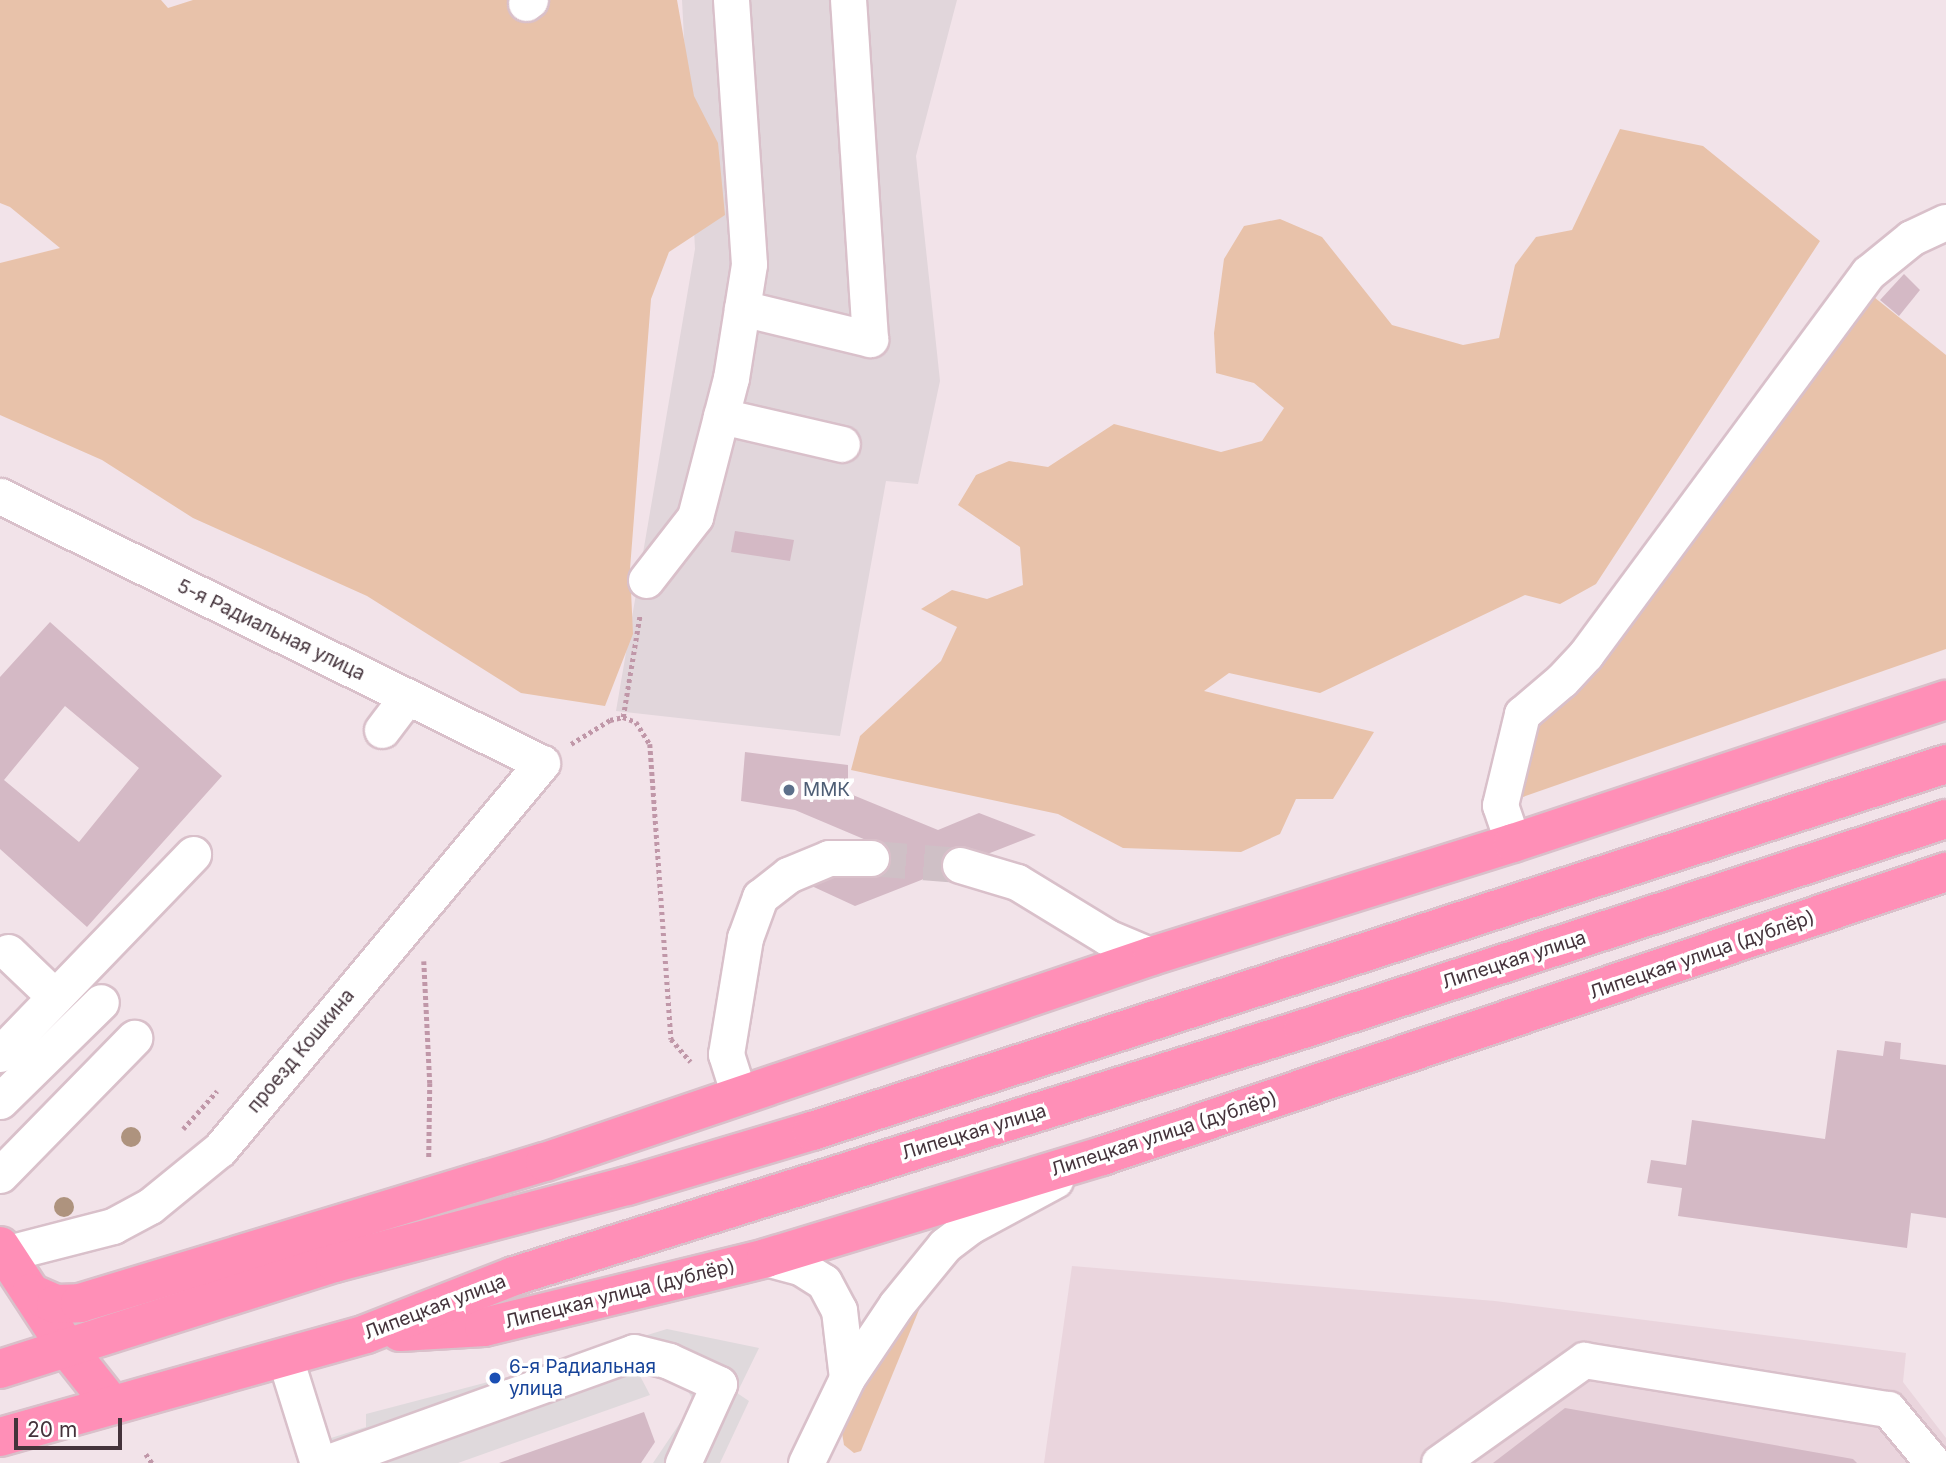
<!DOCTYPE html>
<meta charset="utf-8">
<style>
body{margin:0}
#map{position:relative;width:1946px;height:1463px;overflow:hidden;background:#f2e3e9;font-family:Inter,sans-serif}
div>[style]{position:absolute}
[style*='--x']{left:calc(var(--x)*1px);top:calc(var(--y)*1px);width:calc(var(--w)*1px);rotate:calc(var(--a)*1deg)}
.residential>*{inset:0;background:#ead5dd}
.industrial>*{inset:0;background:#e1d6db}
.green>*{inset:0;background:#e8c2aa}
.parking>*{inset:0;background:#dfd9dc}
.building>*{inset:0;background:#d4b9c5}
.minor-tunnel>*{height:35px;margin-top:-17.5px;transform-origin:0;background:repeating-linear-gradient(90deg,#cfc0c6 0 35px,transparent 0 53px)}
.path>*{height:4.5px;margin-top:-2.25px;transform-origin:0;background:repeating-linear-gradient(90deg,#c097a8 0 3.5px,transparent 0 7px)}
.roads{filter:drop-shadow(2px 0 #d9c0ca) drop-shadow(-2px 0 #d9c0ca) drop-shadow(0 2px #d9c0ca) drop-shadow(0 -2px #d9c0ca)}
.minor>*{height:35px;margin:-17.5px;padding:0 17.5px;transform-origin:17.5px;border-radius:17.5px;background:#fff}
.major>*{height:38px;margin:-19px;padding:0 19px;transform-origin:19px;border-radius:19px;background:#ff8fb7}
.trees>*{width:20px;height:20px;margin:-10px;border-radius:50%;background:#ae937e}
.dots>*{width:19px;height:19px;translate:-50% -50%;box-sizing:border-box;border:4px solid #fff;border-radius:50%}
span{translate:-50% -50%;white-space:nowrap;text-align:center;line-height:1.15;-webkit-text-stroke:7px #fff;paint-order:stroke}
.street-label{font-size:19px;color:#44333b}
.service-label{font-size:19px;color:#4e5e75}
.left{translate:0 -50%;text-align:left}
.transit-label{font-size:19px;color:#164399}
.scale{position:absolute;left:14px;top:1418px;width:108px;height:32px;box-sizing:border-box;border:4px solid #44333b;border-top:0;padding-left:9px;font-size:21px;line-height:24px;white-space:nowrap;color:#44333b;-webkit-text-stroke:5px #fff;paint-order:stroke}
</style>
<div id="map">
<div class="residential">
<i style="clip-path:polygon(1072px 1266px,1495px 1301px,1906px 1353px,1903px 1382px,1946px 1438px,1946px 1463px,1044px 1463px)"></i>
</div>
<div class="industrial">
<i style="clip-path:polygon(682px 0,957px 0,916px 156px,940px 381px,918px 484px,886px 481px,840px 736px,616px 711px,695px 249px)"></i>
</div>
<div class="green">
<i style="clip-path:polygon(0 0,161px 0,168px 8px,193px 0,677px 0,694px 96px,718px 143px,725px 215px,669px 252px,651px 299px,630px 569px,633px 634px,605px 706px,521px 693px,367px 596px,193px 518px,102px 460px,0 415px,0 263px,60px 248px,10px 207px,0 203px)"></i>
<i style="clip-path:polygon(1620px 129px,1703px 146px,1820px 241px,1596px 584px,1560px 604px,1525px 595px,1320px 693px,1229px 673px,1204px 691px,1374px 732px,1333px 799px,1296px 799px,1280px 834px,1241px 852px,1123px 848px,1058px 814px,851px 770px,860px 736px,941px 661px,957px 627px,921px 609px,952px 590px,987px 599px,1023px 585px,1020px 547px,958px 505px,976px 475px,1009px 461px,1048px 467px,1114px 424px,1221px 452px,1262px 441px,1284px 408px,1254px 383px,1216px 373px,1214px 333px,1224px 259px,1244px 226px,1280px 219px,1322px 237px,1392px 325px,1463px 345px,1499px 338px,1515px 265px,1536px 237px,1572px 230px)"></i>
<i style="clip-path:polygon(1859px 285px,1946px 355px,1946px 649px,1500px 805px,1522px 714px)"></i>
<i style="clip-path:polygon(918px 1299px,921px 1305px,861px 1451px,854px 1453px,844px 1445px,842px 1433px,888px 1338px)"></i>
</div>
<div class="parking">
<i style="clip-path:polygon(667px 1329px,759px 1348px,737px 1393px,749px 1401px,720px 1463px,653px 1463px,694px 1402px,684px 1384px,639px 1374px,650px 1395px,458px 1463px,308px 1463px,312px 1444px,366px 1427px,366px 1414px,522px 1373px)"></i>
</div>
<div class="building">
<i style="clip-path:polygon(1904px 274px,1920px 290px,1899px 316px,1880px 300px)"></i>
<i style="clip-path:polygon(735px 531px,794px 540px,790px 561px,731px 552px)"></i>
<i style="clip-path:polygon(evenodd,50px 622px,222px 776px,87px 927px,0 849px,0 677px,50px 622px,65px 706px,139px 768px,79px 842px,4px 780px,65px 706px)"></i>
<i style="clip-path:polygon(745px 752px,848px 765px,848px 793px,938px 830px,979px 813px,1036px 835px,855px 906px,803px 882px,892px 851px,795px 810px,741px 801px)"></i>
<i style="clip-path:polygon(1885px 1041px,1901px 1043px,1900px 1059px,1946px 1065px,1946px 1218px,1911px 1213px,1907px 1248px,1678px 1216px,1682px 1188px,1647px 1183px,1651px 1160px,1686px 1165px,1692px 1120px,1825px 1139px,1837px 1050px,1883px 1056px)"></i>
<i style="clip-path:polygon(1565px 1408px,1853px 1459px,1857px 1463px,1493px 1463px)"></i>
<i style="clip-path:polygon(644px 1412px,655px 1442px,641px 1463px,499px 1463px)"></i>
</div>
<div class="minor-tunnel">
<i style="--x:871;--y:858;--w:89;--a:4.5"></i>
</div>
<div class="path">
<i style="--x:623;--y:717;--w:104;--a:-80.6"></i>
<i style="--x:571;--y:744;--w:46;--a:-31.6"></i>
<i style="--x:610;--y:720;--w:13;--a:-13"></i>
<i style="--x:623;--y:717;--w:14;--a:21"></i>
<i style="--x:636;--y:722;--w:26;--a:58"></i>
<i style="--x:650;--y:744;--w:296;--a:85.9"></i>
<i style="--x:671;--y:1039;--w:30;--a:49"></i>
<i style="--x:424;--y:961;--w:122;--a:87.2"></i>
<i style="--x:430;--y:1083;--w:74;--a:90.8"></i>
<i style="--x:183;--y:1129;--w:51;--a:-48.2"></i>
<i style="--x:146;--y:1454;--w:11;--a:56"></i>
</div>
<div class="roads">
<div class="minor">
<i style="--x:526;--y:3;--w:5;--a:-37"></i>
<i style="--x:742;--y:308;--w:132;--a:13.6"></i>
<i style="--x:870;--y:339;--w:340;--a:-93.7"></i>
<i style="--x:721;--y:416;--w:124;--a:13"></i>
<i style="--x:0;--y:496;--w:604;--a:26.23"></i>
<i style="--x:542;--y:763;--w:503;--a:129.83"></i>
<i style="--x:220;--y:1149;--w:90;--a:140.8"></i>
<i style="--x:150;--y:1206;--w:42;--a:151.6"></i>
<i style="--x:113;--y:1226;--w:117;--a:165.6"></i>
<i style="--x:646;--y:580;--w:80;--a:-52.1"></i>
<i style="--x:695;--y:517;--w:144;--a:-75.5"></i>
<i style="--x:731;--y:378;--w:115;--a:-81"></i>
<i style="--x:749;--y:264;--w:265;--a:-93.9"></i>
<i style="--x:382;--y:730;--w:41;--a:-52.9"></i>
<i style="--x:1513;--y:843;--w:40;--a:-108.9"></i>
<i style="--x:1500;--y:805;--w:94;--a:-76.4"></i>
<i style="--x:1522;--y:714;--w:52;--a:-40.4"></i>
<i style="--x:1562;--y:680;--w:35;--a:-47"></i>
<i style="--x:1586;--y:654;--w:474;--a:-53.5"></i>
<i style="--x:1868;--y:273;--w:55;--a:-39.1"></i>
<i style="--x:1911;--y:238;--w:38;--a:-25"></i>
<i style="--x:960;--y:865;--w:59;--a:16.6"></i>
<i style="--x:1017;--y:882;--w:105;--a:31.4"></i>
<i style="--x:1107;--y:937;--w:49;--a:22.9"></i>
<i style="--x:8;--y:952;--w:65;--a:43.8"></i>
<i style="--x:0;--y:1054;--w:278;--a:-46"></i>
<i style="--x:739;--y:1095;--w:43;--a:-107.6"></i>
<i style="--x:726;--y:1054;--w:118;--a:-80.7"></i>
<i style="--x:745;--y:938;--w:44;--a:-69.9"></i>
<i style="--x:760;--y:897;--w:36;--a:-38"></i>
<i style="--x:788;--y:875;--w:44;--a:-22.5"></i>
<i style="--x:829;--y:858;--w:42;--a:0"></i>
<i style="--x:0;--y:1101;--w:141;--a:-44.4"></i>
<i style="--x:0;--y:1175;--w:192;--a:-45.6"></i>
<i style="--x:766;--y:1258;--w:35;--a:15"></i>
<i style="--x:800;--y:1267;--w:28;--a:32"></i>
<i style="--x:824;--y:1282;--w:32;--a:62"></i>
<i style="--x:839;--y:1310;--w:68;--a:83.3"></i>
<i style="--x:285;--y:1358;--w:110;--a:72.6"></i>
<i style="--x:326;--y:1463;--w:327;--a:-19.8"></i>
<i style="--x:634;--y:1352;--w:36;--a:14"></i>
<i style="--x:669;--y:1361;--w:55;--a:24.7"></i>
<i style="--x:719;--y:1384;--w:87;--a:114.5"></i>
<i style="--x:806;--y:1463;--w:94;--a:-64.2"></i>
<i style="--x:847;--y:1378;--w:88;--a:-56.1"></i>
<i style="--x:896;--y:1305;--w:77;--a:-50.8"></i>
<i style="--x:945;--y:1245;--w:31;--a:-37"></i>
<i style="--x:970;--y:1226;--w:97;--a:-28.4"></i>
<i style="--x:1439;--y:1463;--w:178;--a:-35.4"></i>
<i style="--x:1584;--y:1360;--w:308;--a:9.2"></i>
<i style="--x:1888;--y:1409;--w:70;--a:50.2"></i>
</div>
<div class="major">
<i style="--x:0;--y:1246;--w:121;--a:56.8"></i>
<i style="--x:66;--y:1347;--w:74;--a:51.6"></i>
<i style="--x:31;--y:1293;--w:27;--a:24"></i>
<i style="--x:56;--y:1304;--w:24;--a:-2"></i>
<i style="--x:80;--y:1303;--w:486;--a:-16.9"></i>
<i style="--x:545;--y:1162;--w:641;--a:-18.75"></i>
<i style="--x:1152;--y:956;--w:378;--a:-17.4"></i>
<i style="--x:1513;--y:843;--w:456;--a:-18.3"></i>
<i style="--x:400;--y:1332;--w:84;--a:-3.4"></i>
<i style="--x:484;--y:1327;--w:290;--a:-13.7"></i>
<i style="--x:766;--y:1258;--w:351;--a:-16.9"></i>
<i style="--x:1102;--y:1156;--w:891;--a:-18.6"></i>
<i style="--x:0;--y:1369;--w:351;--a:-17.6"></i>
<i style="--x:335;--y:1263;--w:302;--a:-14.8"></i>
<i style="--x:627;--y:1186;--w:193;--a:-16.6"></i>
<i style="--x:812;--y:1131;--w:1192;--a:-17.93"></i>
<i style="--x:0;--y:1437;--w:380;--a:-15.7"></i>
<i style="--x:366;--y:1334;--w:159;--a:-21.4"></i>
<i style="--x:514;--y:1276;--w:827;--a:-17.38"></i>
<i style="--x:1303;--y:1029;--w:676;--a:-18.09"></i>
</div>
</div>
<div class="trees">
<i style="left:131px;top:1137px"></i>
<i style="left:64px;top:1207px"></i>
</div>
<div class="dots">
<i style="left:789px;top:790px;background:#5c6f8a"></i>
<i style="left:495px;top:1378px;background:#1a4fb4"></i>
</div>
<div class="street-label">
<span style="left:271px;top:630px;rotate:26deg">5-я Радиальная улица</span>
<span style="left:1702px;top:955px;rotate:-19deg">Липецкая улица (дублёр)</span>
<span style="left:1514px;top:960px;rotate:-18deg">Липецкая улица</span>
<span style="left:301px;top:1051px;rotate:-50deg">проезд Кошкина</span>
<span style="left:974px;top:1132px;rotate:-17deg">Липецкая улица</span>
<span style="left:1164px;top:1134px;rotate:-18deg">Липецкая улица (дублёр)</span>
<span style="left:620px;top:1294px;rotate:-14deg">Липецкая улица (дублёр)</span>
<span style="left:435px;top:1307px;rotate:-21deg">Липецкая улица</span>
</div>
<div class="service-label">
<span class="left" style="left:803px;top:790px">ММК</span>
</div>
<div class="transit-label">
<span class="left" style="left:509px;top:1378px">6-я Радиальная<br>улица</span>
</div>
<div class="scale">20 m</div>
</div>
